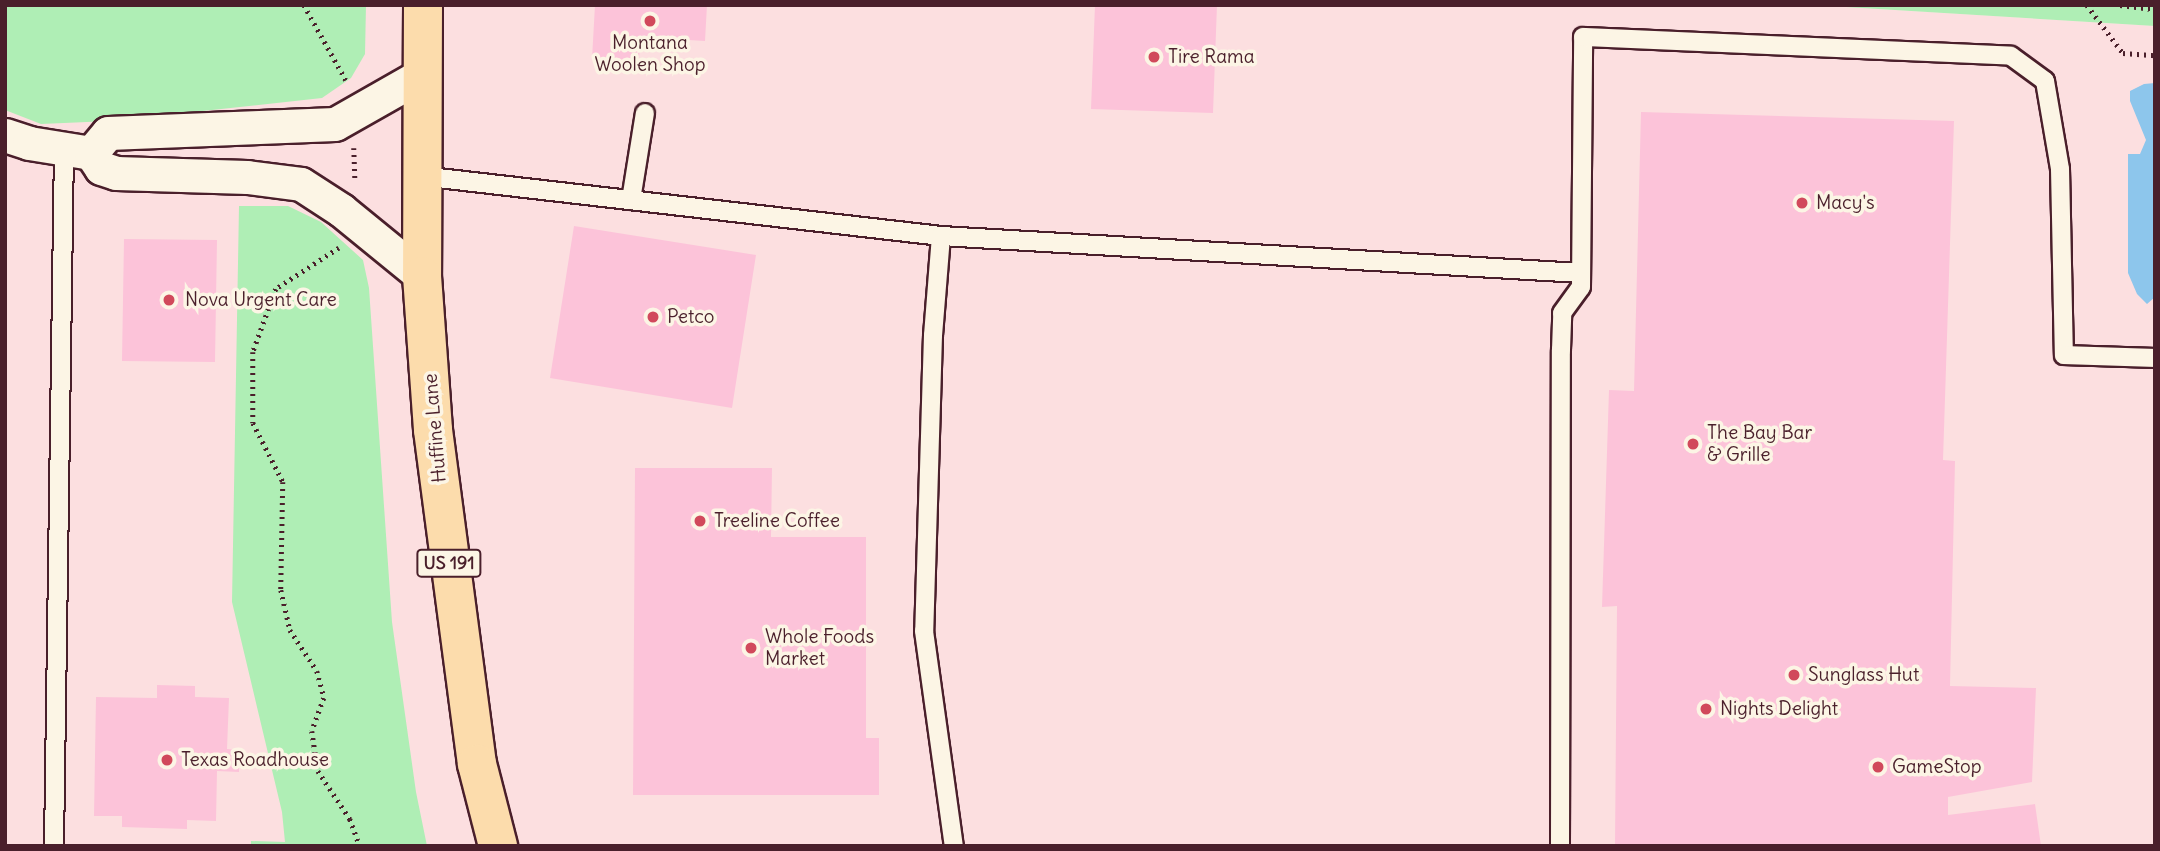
<!DOCTYPE html>
<style>
body{margin:0}
#map{position:relative;width:2160px;height:851px;overflow:hidden;background:#fcebe3;font-family:Delius,sans-serif}
div>[style]{position:absolute}
[style*='--x']{left:calc(var(--x)*1px);top:calc(var(--y)*1px);width:calc(var(--w)*1px);rotate:calc(var(--a)*1deg)}
.built>*{inset:0;background:#fcdfe0}
.green>*{inset:0;background:#afeeb5}
.water>*{inset:0;background:#8dc6ec}
.building>*{inset:0;background:#fcc3d9}
.path>*{height:4.5px;margin-top:-2.25px;transform-origin:0;background:repeating-linear-gradient(90deg,#4a1f2b 0 2px,transparent 0 7px)}
.roads{filter:drop-shadow(2px 0 #4a1f2b) drop-shadow(-2px 0 #4a1f2b) drop-shadow(0 2px #4a1f2b) drop-shadow(0 -2px #4a1f2b)}
.lane>*{height:18px;margin:-9px;padding:0 9px;transform-origin:9px;border-radius:9px;background:#fcf5e5}
.street>*{height:33px;margin:-16.5px;padding:0 16.5px;transform-origin:16.5px;border-radius:16.5px;background:#fcf5e5}
.highway>*{height:38px;margin:-19px;padding:0 19px;transform-origin:19px;border-radius:19px;background:#fcdcac}
.dots>*{width:19px;height:19px;translate:-50% -50%;box-sizing:border-box;border:4px solid #fcf5e5;border-radius:50%}
span{translate:-50% -50%;white-space:nowrap;text-align:center;line-height:1.15;-webkit-text-stroke:7px #fcf5e5;paint-order:stroke}
.shield-label span{padding:2px 5px;background:#fcf5e5;border:2px solid;border-radius:5px;-webkit-text-stroke-width:0}
.shield-label{font-size:18px;color:#4a1f2b;font-weight:700}
.poi-label{font-size:19px;color:#4a1f2b}
.left{translate:0 -50%;text-align:left}
.street-label{font-size:19px;color:#4a1f2b}
.frame{position:absolute;inset:0;border:7px solid #4a1f2b;pointer-events:none}
</style>
<div id="map">
<div class="built">
<i style="clip-path:polygon(5px 5px,1813px 5px,2155px 26px,2155px 846px,5px 846px)"></i>
</div>
<div class="green">
<i style="clip-path:polygon(5px 5px,366px 5px,365px 54px,351px 78px,322px 98px,110px 121px,41px 124px,5px 110px)"></i>
<i style="clip-path:polygon(1813px 5px,2155px 5px,2155px 26px)"></i>
<i style="clip-path:polygon(239px 206px,288px 206px,321px 222px,363px 260px,369px 288px,392px 622px,416px 792px,427px 846px,251px 846px,251px 841px,285px 842px,282px 812px,232px 602px)"></i>
</div>
<div class="water">
<i style="clip-path:polygon(2155px 83px,2155px 297px,2147px 304px,2137px 294px,2128px 273px,2128px 154px,2140px 154px,2146px 140px,2130px 101px,2130px 91px,2144px 84px)"></i>
</div>
<div class="building">
<i style="clip-path:polygon(595px 5px,707px 5px,705px 41px,640px 37px,639px 62px,592px 59px)"></i>
<i style="clip-path:polygon(1095px 5px,1217px 5px,1213px 113px,1091px 109px)"></i>
<i style="clip-path:polygon(1641px 112px,1954px 121px,1943px 460px,1955px 461px,1950px 686px,2036px 688px,2032px 782px,1948px 797px,1948px 815px,2035px 804px,2041px 846px,1615px 846px,1617px 606px,1602px 607px,1609px 390px,1634px 391px)"></i>
<i style="clip-path:polygon(574px 226px,756px 255px,732px 408px,550px 378px)"></i>
<i style="clip-path:polygon(124px 239px,217px 240px,215px 362px,122px 361px)"></i>
<i style="clip-path:polygon(635px 468px,772px 468px,771px 537px,866px 537px,866px 738px,879px 738px,879px 795px,633px 795px)"></i>
<i style="clip-path:polygon(157px 685px,195px 686px,195px 697px,229px 698px,227px 749px,239px 750px,239px 772px,217px 771px,216px 821px,187px 820px,187px 829px,122px 827px,122px 816px,94px 816px,96px 697px,157px 698px)"></i>
</div>
<div class="path">
<i style="--x:304;--y:5;--w:86;--a:60.8"></i>
<i style="--x:2087;--y:5;--w:60;--a:53.1"></i>
<i style="--x:2123;--y:53;--w:32;--a:4"></i>
<i style="--x:2120;--y:5;--w:35;--a:7"></i>
<i style="--x:354;--y:148;--w:33;--a:88"></i>
<i style="--x:339;--y:248;--w:75;--a:146.9"></i>
<i style="--x:276;--y:289;--w:67;--a:110.1"></i>
<i style="--x:253;--y:352;--w:71;--a:90"></i>
<i style="--x:253;--y:423;--w:66;--a:63"></i>
<i style="--x:283;--y:482;--w:108;--a:91.1"></i>
<i style="--x:281;--y:590;--w:41;--a:77.3"></i>
<i style="--x:290;--y:630;--w:49;--a:56.6"></i>
<i style="--x:317;--y:671;--w:28;--a:75"></i>
<i style="--x:324;--y:698;--w:35;--a:110"></i>
<i style="--x:312;--y:731;--w:40;--a:81.5"></i>
<i style="--x:318;--y:771;--w:58;--a:56.3"></i>
<i style="--x:350;--y:819;--w:29;--a:70"></i>
</div>
<div class="roads">
<div class="lane">
<i style="--x:421;--y:176;--w:523;--a:6.58"></i>
<i style="--x:941;--y:236;--w:641;--a:3.31"></i>
<i style="--x:631;--y:200;--w:88;--a:-80.9"></i>
<i style="--x:941;--y:236;--w:99;--a:94.6"></i>
<i style="--x:933;--y:335;--w:296;--a:91.7"></i>
<i style="--x:924;--y:631;--w:217;--a:82.1"></i>
<i style="--x:54;--y:846;--w:698;--a:-89.18"></i>
<i style="--x:1560;--y:846;--w:496;--a:-89.9"></i>
<i style="--x:1561;--y:350;--w:37;--a:-88"></i>
<i style="--x:1562;--y:313;--w:32;--a:-54"></i>
<i style="--x:1581;--y:287;--w:250;--a:-89.5"></i>
<i style="--x:1583;--y:37;--w:428;--a:2.5"></i>
<i style="--x:2011;--y:56;--w:42;--a:36.3"></i>
<i style="--x:2045;--y:81;--w:89;--a:80.3"></i>
<i style="--x:2060;--y:169;--w:186;--a:88.8"></i>
<i style="--x:2064;--y:355;--w:91;--a:1.9"></i>
</div>
<div class="street">
<i style="--x:5;--y:135;--w:25;--a:18"></i>
<i style="--x:29;--y:143;--w:63;--a:9.2"></i>
<i style="--x:91;--y:153;--w:18;--a:56"></i>
<i style="--x:101;--y:168;--w:16;--a:18"></i>
<i style="--x:116;--y:173;--w:131;--a:1.7"></i>
<i style="--x:247;--y:177;--w:54;--a:7.4"></i>
<i style="--x:301;--y:184;--w:48;--a:33"></i>
<i style="--x:341;--y:210;--w:104;--a:39.2"></i>
<i style="--x:91;--y:153;--w:26;--a:-50"></i>
<i style="--x:108;--y:133;--w:227;--a:-2.3"></i>
<i style="--x:335;--y:124;--w:101;--a:-29.6"></i>
</div>
<div class="highway">
<i style="--x:423;--y:5;--w:271;--a:90.2"></i>
<i style="--x:422;--y:276;--w:154;--a:85.9"></i>
<i style="--x:433;--y:430;--w:337;--a:82.5"></i>
<i style="--x:477;--y:764;--w:85;--a:75.6"></i>
</div>
</div>
<div class="dots">
<i style="left:650px;top:21px;background:#d1495b"></i>
<i style="left:1154px;top:57px;background:#d1495b"></i>
<i style="left:1802px;top:203px;background:#d1495b"></i>
<i style="left:169px;top:300px;background:#d1495b"></i>
<i style="left:653px;top:317px;background:#d1495b"></i>
<i style="left:1693px;top:444px;background:#d1495b"></i>
<i style="left:700px;top:521px;background:#d1495b"></i>
<i style="left:751px;top:648px;background:#d1495b"></i>
<i style="left:1794px;top:675px;background:#d1495b"></i>
<i style="left:1706px;top:709px;background:#d1495b"></i>
<i style="left:167px;top:760px;background:#d1495b"></i>
<i style="left:1878px;top:767px;background:#d1495b"></i>
</div>
<div class="shield-label">
<span style="left:449px;top:563px">US 191</span>
</div>
<div class="poi-label">
<span style="left:650px;top:54px">Montana<br>Woolen Shop</span>
<span class="left" style="left:1168px;top:57px">Tire Rama</span>
<span class="left" style="left:1816px;top:203px">Macy's</span>
<span class="left" style="left:185px;top:300px">Nova Urgent Care</span>
<span class="left" style="left:667px;top:317px">Petco</span>
<span class="left" style="left:1707px;top:444px">The Bay Bar<br>&amp; Grille</span>
<span class="left" style="left:714px;top:521px">Treeline Coffee</span>
<span class="left" style="left:765px;top:648px">Whole Foods<br>Market</span>
<span class="left" style="left:1808px;top:675px">Sunglass Hut</span>
<span class="left" style="left:1720px;top:709px">Nights Delight</span>
<span class="left" style="left:181px;top:760px">Texas Roadhouse</span>
<span class="left" style="left:1892px;top:767px">GameStop</span>
</div>
<div class="street-label">
<span style="left:435px;top:428px;rotate:-95deg">Huffine Lane</span>
</div>
<div class="frame"></div>
</div>
